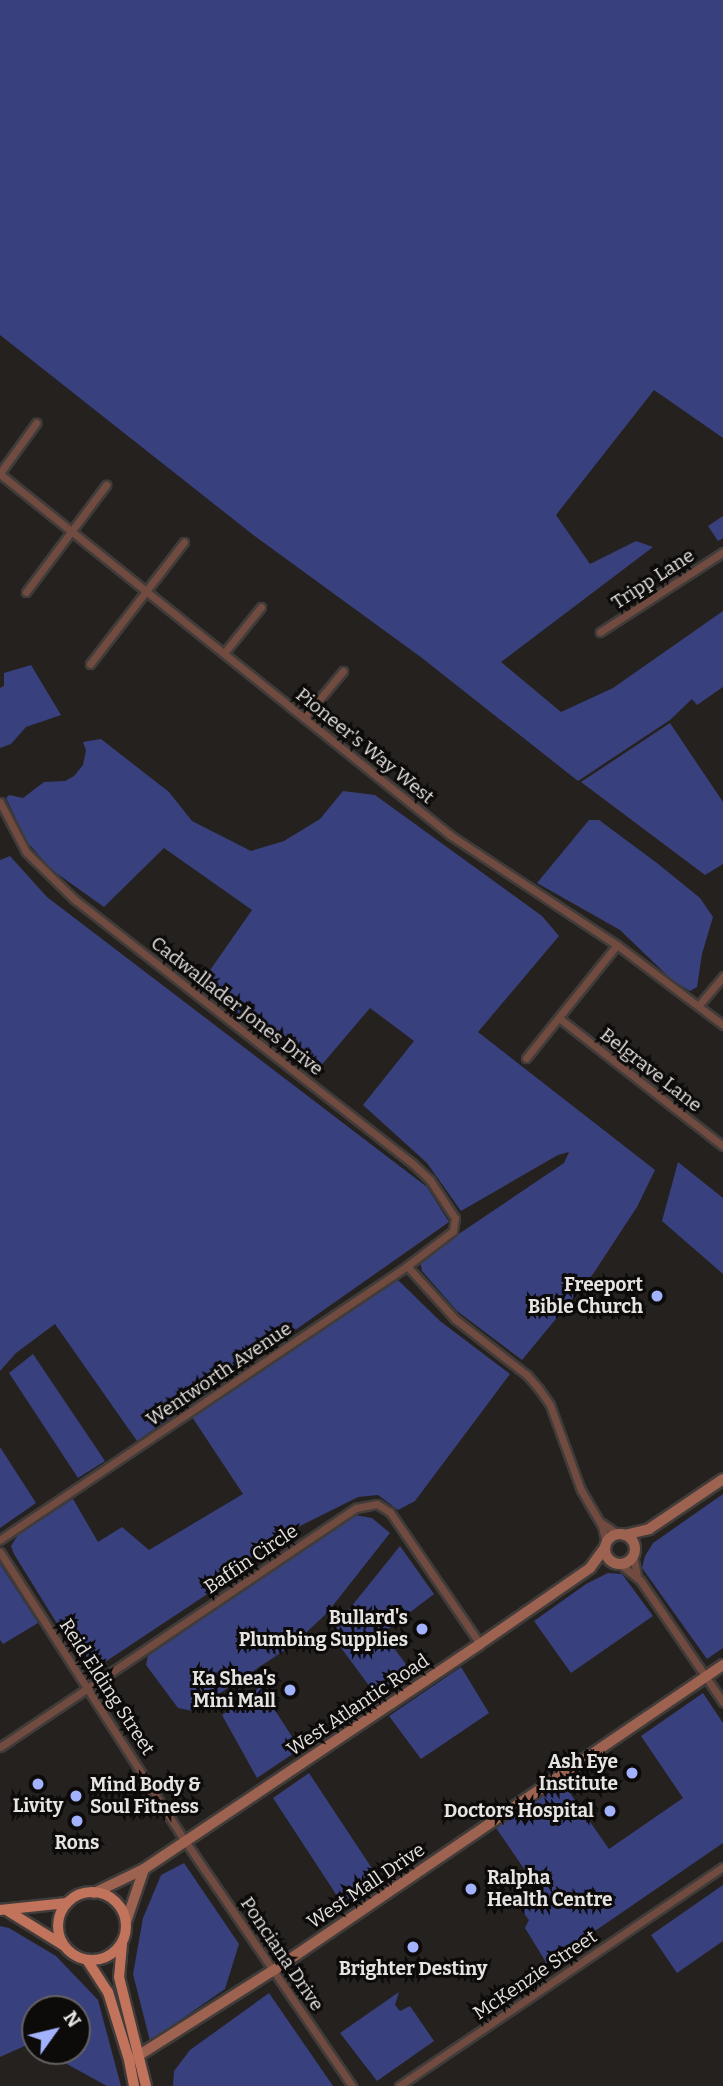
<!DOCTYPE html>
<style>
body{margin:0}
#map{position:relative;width:723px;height:2086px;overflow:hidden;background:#25211f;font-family:Bitter,serif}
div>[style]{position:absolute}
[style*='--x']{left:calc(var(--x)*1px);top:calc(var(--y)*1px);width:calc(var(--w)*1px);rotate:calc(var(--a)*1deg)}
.green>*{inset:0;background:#38407d}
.roads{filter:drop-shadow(2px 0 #403c3a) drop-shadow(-2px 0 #403c3a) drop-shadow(0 2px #403c3a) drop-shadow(0 -2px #403c3a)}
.street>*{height:7px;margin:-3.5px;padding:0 3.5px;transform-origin:3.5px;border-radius:3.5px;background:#724b40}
.secondary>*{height:10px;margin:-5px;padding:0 5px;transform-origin:5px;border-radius:5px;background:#9e6250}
.secondary>.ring{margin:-5px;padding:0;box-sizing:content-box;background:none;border:10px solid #9e6250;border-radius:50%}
.primary>*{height:10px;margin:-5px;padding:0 5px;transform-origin:5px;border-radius:5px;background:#c1735c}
.primary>.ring{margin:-5px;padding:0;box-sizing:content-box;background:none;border:10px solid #c1735c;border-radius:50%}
.dots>*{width:19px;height:19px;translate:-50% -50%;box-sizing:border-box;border:4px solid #0d0b0a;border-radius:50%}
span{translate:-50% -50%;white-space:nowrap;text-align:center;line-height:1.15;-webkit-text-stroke:6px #0d0b0a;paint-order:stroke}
.street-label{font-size:19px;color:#e6e3e2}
.poi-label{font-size:19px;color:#e6e3e2;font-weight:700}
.right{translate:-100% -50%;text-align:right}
.left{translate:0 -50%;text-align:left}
.north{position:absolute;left:21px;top:1995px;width:70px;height:70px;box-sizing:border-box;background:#0d0b0a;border:2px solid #646160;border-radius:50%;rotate:56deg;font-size:19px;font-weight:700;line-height:28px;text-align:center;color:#e6e3e2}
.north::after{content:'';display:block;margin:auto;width:24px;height:32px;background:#a3b2fd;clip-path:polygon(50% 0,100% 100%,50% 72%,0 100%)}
</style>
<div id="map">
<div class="green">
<i style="clip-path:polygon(0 0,723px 0,723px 438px,654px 390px,556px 515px,590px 564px,636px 541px,653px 547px,501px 662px,561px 712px,613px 688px,723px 611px,723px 687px,697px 705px,692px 699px,670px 720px,578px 781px,422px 658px,252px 534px,0 335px)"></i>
<i style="clip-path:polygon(723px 516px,723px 538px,718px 541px,708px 526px)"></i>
<i style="clip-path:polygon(31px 665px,61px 715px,26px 727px,11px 744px,0 748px,0 688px,4px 686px,4px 673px)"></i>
<i style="clip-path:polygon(670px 723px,723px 802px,723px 864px,705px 875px,581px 782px)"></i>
<i style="clip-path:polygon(101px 739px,169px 792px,192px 821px,251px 851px,284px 841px,320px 819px,343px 791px,375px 795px,542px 916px,559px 936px,478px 1032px,655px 1170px,637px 1207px,593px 1274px,522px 1360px,457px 1311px,422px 1271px,420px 1260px,564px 1163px,569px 1152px,558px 1155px,461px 1211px,427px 1163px,363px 1105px,414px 1041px,370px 1008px,314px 1074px,199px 986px,252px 910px,164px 848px,104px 907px,52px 870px,27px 842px,6px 798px,9px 795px,23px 798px,44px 782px,65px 781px,74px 776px,83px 765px,86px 750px,83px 742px)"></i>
<i style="clip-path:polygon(589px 820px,599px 820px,657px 863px,700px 898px,713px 917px,702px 954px,697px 987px,690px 991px,672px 980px,620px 930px,537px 883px)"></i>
<i style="clip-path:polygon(10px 856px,47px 897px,427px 1187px,449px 1222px,137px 1441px,55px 1324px,16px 1353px,0 1371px,0 860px)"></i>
<i style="clip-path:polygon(678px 1162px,723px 1198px,723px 1274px,662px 1221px)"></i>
<i style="clip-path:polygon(398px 1280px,440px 1321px,510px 1374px,415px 1501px,398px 1510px,378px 1495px,358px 1497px,272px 1540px,215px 1589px,96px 1668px,85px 1669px,14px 1554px,11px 1546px,18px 1535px,73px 1499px,98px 1542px,122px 1527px,149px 1550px,243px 1494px,192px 1417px)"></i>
<i style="clip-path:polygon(33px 1354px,105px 1461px,78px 1478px,9px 1373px)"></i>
<i style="clip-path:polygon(0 1447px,36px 1503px,0 1528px)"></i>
<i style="clip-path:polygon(723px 1494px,723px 1648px,707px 1659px,642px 1568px,645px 1556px,653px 1543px)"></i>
<i style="clip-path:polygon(355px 1515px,372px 1518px,390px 1533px,327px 1613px,294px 1644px,193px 1711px,178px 1708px,146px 1665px,148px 1656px)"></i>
<i style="clip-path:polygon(400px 1546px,434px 1594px,383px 1633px,405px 1663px,407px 1675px,376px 1695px,330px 1633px)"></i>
<i style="clip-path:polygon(0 1564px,38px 1623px,3px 1644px,0 1640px)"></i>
<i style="clip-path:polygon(608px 1573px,622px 1574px,653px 1616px,571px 1673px,534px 1621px,586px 1584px)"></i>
<i style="clip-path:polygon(461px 1667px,489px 1713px,421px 1759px,389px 1716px)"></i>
<i style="clip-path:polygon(260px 1687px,300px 1749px,257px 1778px,222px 1715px)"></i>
<i style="clip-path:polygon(703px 1693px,723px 1723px,723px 1843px,547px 1964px,525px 1928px,529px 1920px,519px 1907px,540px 1892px,496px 1828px,563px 1783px,609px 1849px,683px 1798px,641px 1736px)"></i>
<i style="clip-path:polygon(309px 1773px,381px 1882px,345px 1908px,273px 1798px)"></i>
<i style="clip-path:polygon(184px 1863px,239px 1944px,225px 1989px,150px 2041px,133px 1974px,143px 1918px,161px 1875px)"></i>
<i style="clip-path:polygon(723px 1885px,723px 1941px,677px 1973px,651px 1935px)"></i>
<i style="clip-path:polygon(0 1926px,9px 1928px,56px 1956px,98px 2000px,121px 2086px,107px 2086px,43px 2051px,77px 2051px,77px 2009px,35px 2009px,35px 2047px,29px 2044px,0 2057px)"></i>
<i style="clip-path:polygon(399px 1992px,395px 2005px,400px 2011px,410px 2006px,434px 2041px,377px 2081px,340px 2033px)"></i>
<i style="clip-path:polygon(269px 1993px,333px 2086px,173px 2086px,174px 2071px,190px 2050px)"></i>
</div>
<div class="roads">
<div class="street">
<i style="--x:0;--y:473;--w:62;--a:-54.2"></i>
<i style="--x:0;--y:474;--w:577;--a:38.74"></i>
<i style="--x:450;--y:835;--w:200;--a:33.4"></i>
<i style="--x:617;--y:945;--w:133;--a:37"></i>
<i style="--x:26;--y:592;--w:134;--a:-53.2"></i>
<i style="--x:600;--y:632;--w:147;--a:-33"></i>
<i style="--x:224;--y:653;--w:59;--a:-51.2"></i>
<i style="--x:90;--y:664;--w:154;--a:-52.4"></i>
<i style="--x:304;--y:718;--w:61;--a:-50.3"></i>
<i style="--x:0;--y:802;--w:56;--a:62.5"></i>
<i style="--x:26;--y:852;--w:67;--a:44.4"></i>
<i style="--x:74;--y:899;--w:430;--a:38"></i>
<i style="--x:413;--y:1164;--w:23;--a:43"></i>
<i style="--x:430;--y:1180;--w:45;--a:56.7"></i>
<i style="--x:455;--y:1218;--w:13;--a:99"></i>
<i style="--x:453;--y:1231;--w:58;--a:142.7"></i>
<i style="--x:407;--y:1266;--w:491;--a:146.1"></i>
<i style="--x:699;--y:1005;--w:38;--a:-50"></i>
<i style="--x:559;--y:1018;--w:208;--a:38"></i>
<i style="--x:526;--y:1058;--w:145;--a:-51.2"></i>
<i style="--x:407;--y:1266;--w:72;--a:47.8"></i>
<i style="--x:455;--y:1319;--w:91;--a:37.9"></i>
<i style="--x:527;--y:1375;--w:18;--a:49"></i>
<i style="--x:539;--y:1389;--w:19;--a:55"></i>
<i style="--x:550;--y:1405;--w:90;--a:70"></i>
<i style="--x:581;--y:1490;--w:42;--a:59.7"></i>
<i style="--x:602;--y:1526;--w:18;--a:77"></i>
<i style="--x:602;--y:1523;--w:21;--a:35"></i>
<i style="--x:0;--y:1552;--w:343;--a:57.4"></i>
<i style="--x:185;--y:1841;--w:297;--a:55.7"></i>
<i style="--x:633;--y:1555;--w:20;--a:79"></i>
<i style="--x:620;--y:1564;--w:26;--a:39"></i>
<i style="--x:640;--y:1580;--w:148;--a:55.8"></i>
<i style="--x:0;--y:1747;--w:429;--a:-33.9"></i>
<i style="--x:356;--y:1508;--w:21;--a:-11"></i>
<i style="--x:377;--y:1504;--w:15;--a:32"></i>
<i style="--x:390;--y:1512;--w:160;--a:55.7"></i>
<i style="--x:399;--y:2086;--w:391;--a:-34.1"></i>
</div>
<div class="secondary">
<i class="ring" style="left:605px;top:1534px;width:20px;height:20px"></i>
<i style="--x:624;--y:1535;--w:26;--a:-13"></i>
<i style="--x:649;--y:1529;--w:89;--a:-34"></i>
<i style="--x:94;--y:1893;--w:55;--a:-25.6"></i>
<i style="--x:144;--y:1869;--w:404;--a:-33.8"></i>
<i style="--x:480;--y:1644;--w:134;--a:-34.6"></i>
<i style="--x:590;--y:1568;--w:26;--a:-54"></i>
<i style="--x:126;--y:1922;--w:56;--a:-71.2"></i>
<i style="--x:133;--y:2059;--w:167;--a:-32.3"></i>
<i style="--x:274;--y:1970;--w:543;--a:-34.19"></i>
</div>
<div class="primary">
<i class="ring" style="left:58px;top:1892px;width:58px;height:58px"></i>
<i style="--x:0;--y:1910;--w:67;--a:-6"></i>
<i style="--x:8;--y:1911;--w:65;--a:31.7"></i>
<i style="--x:122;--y:1944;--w:33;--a:95"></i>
<i style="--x:119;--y:1977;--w:112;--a:76.1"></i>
<i style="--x:87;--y:1960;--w:38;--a:57"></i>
<i style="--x:108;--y:1992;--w:71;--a:72.8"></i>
<i style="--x:129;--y:2060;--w:26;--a:79"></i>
</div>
</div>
<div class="dots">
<i style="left:657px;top:1296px;background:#a3b2fd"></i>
<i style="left:422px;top:1629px;background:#a3b2fd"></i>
<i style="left:290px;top:1690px;background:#a3b2fd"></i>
<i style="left:632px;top:1773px;background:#a3b2fd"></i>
<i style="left:38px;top:1784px;background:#a3b2fd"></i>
<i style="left:76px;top:1796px;background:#a3b2fd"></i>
<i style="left:610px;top:1811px;background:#a3b2fd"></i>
<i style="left:77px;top:1821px;background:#a3b2fd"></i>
<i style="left:471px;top:1889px;background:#a3b2fd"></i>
<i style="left:413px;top:1947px;background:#a3b2fd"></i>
</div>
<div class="street-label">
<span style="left:653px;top:579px;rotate:-33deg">Tripp Lane</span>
<span style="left:365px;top:746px;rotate:39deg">Pioneer's Way West</span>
<span style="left:237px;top:1006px;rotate:38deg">Cadwallader Jones Drive</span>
<span style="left:651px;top:1070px;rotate:38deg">Belgrave Lane</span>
<span style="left:219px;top:1374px;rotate:-34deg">Wentworth Avenue</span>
<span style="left:251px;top:1559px;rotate:-34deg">Baffin Circle</span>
<span style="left:107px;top:1687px;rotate:57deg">Reid Elding Street</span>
<span style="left:358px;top:1705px;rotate:-34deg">West Atlantic Road</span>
<span style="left:366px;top:1886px;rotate:-34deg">West Mall Drive</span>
<span style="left:282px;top:1954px;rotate:56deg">Ponciana Drive</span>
<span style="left:535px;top:1975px;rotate:-34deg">McKenzie Street</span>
</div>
<div class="poi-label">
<span class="right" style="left:643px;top:1296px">Freeport<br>Bible Church</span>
<span class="right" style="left:408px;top:1629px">Bullard's<br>Plumbing Supplies</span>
<span class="right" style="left:276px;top:1690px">Ka Shea's<br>Mini Mall</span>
<span class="right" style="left:618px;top:1773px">Ash Eye<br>Institute</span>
<span class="left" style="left:90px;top:1796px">Mind Body &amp;<br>Soul Fitness</span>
<span style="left:38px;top:1806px">Livity</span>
<span class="right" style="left:594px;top:1811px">Doctors Hospital</span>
<span style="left:77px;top:1843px">Rons</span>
<span class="left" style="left:487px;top:1889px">Ralpha<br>Health Centre</span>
<span style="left:413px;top:1969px">Brighter Destiny</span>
</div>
<div class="north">N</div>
</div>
